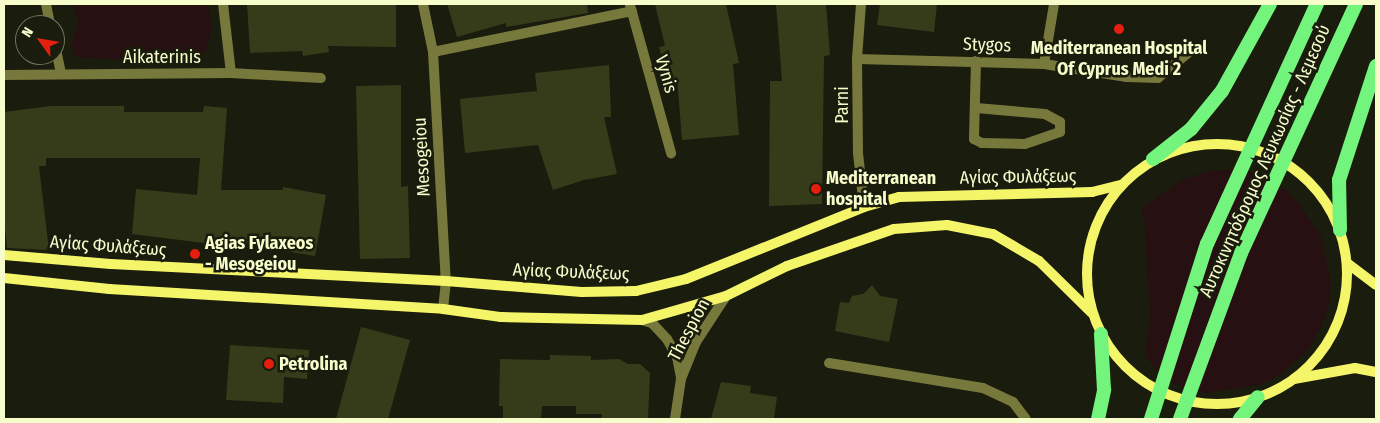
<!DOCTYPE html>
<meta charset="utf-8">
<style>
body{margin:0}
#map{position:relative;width:1380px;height:423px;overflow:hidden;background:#1a1c0d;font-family:"Fira Sans Condensed",sans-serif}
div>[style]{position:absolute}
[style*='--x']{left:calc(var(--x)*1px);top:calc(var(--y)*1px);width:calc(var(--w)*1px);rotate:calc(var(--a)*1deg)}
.green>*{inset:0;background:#261012}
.building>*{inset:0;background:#363c1a}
.service>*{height:10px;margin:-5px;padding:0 5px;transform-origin:5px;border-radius:5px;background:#77783b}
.minor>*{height:10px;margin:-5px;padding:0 5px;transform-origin:5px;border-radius:5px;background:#77783b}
.secondary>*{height:10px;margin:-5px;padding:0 5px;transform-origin:5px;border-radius:5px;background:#f5f569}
.secondary>.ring{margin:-5px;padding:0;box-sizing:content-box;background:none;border:10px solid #f5f569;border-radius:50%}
.trunk>*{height:14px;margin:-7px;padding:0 7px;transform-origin:7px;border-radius:7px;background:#73f47d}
.trunk-bridge>*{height:14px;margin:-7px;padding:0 7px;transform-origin:7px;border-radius:7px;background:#73f47d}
.dots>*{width:14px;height:14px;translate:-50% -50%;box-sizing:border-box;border:2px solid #1a1c0d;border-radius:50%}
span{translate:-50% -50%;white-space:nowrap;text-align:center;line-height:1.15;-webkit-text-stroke:5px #1a1c0d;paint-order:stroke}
.street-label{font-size:18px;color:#f7fccb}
.poi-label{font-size:18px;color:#f7fccb;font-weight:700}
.left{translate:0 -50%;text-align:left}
.frame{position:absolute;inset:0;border:5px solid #f7fccb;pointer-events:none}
.north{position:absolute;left:15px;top:15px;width:50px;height:50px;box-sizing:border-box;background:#1a1c0d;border:1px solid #727659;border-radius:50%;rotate:302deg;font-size:14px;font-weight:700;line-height:20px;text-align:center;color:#f7fccb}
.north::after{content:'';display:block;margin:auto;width:18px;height:22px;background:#e41f0f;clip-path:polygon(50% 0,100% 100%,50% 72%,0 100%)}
</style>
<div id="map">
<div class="green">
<i style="clip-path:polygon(73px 4px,208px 4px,212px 27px,207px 49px,195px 62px,186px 63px,75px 57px,71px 45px,78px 22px)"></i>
<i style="clip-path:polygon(1237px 169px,1259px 174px,1286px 190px,1298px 202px,1321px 236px,1331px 281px,1329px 305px,1322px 325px,1308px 350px,1281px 374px,1259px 385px,1204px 393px,1174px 384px,1156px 369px,1145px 355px,1150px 317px,1144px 217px,1141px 209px,1184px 179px,1209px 171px)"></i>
</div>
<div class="building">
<i style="clip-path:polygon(247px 4px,396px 4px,396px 47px,328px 46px,329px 52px,303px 56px,302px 51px,250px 53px)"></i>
<i style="clip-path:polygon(447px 4px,587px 4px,588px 13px,506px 27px,506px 23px,457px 37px)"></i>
<i style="clip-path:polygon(655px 4px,726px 4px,739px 63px,733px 64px,739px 135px,682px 140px,677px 77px,667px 80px,659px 47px,665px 46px)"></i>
<i style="clip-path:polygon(776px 4px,826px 4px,830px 55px,824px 56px,822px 204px,769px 206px,770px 81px,782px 81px)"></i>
<i style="clip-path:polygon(880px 4px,937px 4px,934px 32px,877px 25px)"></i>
<i style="clip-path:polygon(609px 65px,611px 117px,604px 117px,617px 174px,584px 180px,553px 190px,538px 145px,465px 153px,460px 99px,537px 91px,535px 73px)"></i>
<i style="clip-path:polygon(401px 85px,401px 187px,408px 186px,410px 258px,360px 259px,356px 86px)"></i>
<i style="clip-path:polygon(51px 106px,124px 106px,124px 112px,203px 112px,204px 106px,227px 108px,221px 190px,283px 190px,283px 187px,326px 195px,315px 256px,272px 249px,273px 244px,204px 243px,132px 234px,136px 189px,197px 195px,200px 158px,46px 158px,46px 166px,39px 166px,49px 250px,7px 248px,4px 219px,4px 112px)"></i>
<i style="clip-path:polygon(872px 285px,880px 296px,898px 299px,889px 342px,835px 331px,840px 302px,849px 303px,852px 296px,863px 294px)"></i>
<i style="clip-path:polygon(361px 327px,410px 340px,388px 419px,336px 419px)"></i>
<i style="clip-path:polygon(230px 345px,309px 350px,307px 379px,284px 377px,283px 403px,226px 400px)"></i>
<i style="clip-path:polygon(550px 355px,591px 356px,591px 360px,619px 359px,628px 364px,640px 364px,650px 373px,648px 419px,601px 419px,602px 414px,576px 414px,576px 406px,542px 406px,541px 419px,503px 419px,503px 406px,499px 406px,500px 359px,550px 360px)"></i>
<i style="clip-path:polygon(721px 382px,751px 386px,750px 393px,777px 397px,774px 419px,711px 419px)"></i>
</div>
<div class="service">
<i style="--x:976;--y:61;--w:78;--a:91.5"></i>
<i style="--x:974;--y:139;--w:9;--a:27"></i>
<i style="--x:982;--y:143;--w:43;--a:1.3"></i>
<i style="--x:1025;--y:144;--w:37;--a:-19"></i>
<i style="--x:1060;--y:132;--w:10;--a:-90"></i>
<i style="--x:1060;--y:122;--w:17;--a:-152"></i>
<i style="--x:1045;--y:114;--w:69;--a:-175"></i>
</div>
<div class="minor">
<i style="--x:46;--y:4;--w:21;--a:79"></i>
<i style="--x:223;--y:4;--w:69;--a:83.4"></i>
<i style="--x:423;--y:4;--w:49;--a:78.2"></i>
<i style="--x:433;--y:52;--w:229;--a:86.8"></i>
<i style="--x:446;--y:281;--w:28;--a:96"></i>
<i style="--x:861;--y:4;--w:55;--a:94.2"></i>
<i style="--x:857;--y:59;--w:94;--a:89.4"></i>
<i style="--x:858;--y:153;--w:54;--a:83.7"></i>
<i style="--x:630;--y:5;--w:154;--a:74.5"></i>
<i style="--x:55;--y:45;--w:29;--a:78"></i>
<i style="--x:433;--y:52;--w:203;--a:-11.6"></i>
<i style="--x:857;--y:59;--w:187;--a:1.5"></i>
<i style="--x:1044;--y:64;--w:84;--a:8.9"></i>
<i style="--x:1127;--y:77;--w:31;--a:2"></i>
<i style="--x:1158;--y:78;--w:47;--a:-39.8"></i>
<i style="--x:1044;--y:64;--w:61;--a:-80.5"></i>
<i style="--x:4;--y:75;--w:227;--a:-0.5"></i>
<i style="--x:231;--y:73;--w:90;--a:3.2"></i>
<i style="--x:642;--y:320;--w:10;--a:17"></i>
<i style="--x:652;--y:323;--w:22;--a:47"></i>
<i style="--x:667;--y:339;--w:21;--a:61"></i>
<i style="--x:677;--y:357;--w:21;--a:79"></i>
<i style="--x:829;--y:363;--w:156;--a:9.2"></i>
<i style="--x:983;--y:388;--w:33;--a:25"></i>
<i style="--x:1013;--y:402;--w:21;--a:53"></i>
<i style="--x:675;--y:419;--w:40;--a:-81.5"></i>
<i style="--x:681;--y:379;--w:40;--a:-68"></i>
<i style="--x:696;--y:342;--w:55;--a:-56.9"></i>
</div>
<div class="secondary">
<i class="ring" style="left:1087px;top:144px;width:250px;height:250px"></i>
<i style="--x:4;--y:255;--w:107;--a:4.8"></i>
<i style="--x:111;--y:264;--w:335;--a:2.9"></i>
<i style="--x:446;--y:281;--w:136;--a:4.6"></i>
<i style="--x:582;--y:292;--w:54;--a:-1.1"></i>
<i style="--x:636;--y:291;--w:51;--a:-13.5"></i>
<i style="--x:686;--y:279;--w:192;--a:-22"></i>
<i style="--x:864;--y:207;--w:36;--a:-16"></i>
<i style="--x:899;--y:197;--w:193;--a:-1.5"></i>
<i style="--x:1092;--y:192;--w:30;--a:-14"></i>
<i style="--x:1347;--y:263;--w:36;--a:37"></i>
<i style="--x:4;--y:278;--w:106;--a:6"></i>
<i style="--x:109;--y:289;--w:335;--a:3.4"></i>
<i style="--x:443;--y:309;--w:59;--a:7.9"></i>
<i style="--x:501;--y:317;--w:141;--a:1.2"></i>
<i style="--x:642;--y:320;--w:87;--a:-15.9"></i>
<i style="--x:726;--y:296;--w:68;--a:-26.2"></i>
<i style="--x:787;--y:266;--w:113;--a:-19.1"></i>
<i style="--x:894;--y:229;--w:53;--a:-4.3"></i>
<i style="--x:947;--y:225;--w:47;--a:11.1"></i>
<i style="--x:993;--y:234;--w:53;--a:30.4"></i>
<i style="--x:1039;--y:261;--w:74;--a:44.5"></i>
<i style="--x:1294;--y:379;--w:62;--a:-10.2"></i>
<i style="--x:1355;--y:368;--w:21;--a:11"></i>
</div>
<div class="trunk">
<i style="--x:1153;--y:159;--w:48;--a:-38.3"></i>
<i style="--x:1191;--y:129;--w:49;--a:-50.8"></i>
<i style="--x:1222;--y:91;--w:99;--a:-61.1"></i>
<i style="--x:1340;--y:230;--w:50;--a:-91.1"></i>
<i style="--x:1339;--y:180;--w:120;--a:-72"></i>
<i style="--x:1098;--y:419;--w:30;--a:-78"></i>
<i style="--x:1104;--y:390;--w:56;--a:-93.1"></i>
<i style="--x:1240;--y:419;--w:28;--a:-51"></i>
</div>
<div class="trunk-bridge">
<i style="--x:1151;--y:419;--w:184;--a:-72.3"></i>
<i style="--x:1207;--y:244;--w:264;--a:-65.4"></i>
<i style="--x:1180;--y:419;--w:177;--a:-69.8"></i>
<i style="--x:1241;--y:253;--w:274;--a:-65.2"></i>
</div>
<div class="dots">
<i style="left:1119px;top:29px;background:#e41f0f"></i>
<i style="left:816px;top:189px;background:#e41f0f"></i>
<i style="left:195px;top:254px;background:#e41f0f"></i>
<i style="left:269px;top:364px;background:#e41f0f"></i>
</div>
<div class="street-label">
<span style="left:987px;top:45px;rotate:2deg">Stygos</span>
<span style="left:162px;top:57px">Aikaterinis</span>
<span style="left:666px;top:74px;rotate:74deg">Vynis</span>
<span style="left:842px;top:105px;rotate:-90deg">Parni</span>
<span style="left:422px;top:157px;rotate:-93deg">Mesogeiou</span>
<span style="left:1265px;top:161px;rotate:-66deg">Αυτοκινητόδρομος Λευκωσίας - Λεμεσού</span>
<span style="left:1018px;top:177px;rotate:-1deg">Αγίας Φυλάξεως</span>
<span style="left:108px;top:246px;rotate:4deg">Αγίας Φυλάξεως</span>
<span style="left:571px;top:272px;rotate:2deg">Αγίας Φυλάξεως</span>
<span style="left:689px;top:330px;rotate:-62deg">Thespion</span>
</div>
<div class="poi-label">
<span style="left:1119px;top:59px">Mediterranean Hospital<br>Of Cyprus Medi 2</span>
<span class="left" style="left:826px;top:189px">Mediterranean<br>hospital</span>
<span class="left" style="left:205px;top:254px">Agias Fylaxeos<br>- Mesogeiou</span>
<span class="left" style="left:279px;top:364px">Petrolina</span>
</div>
<div class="frame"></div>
<div class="north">N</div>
</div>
